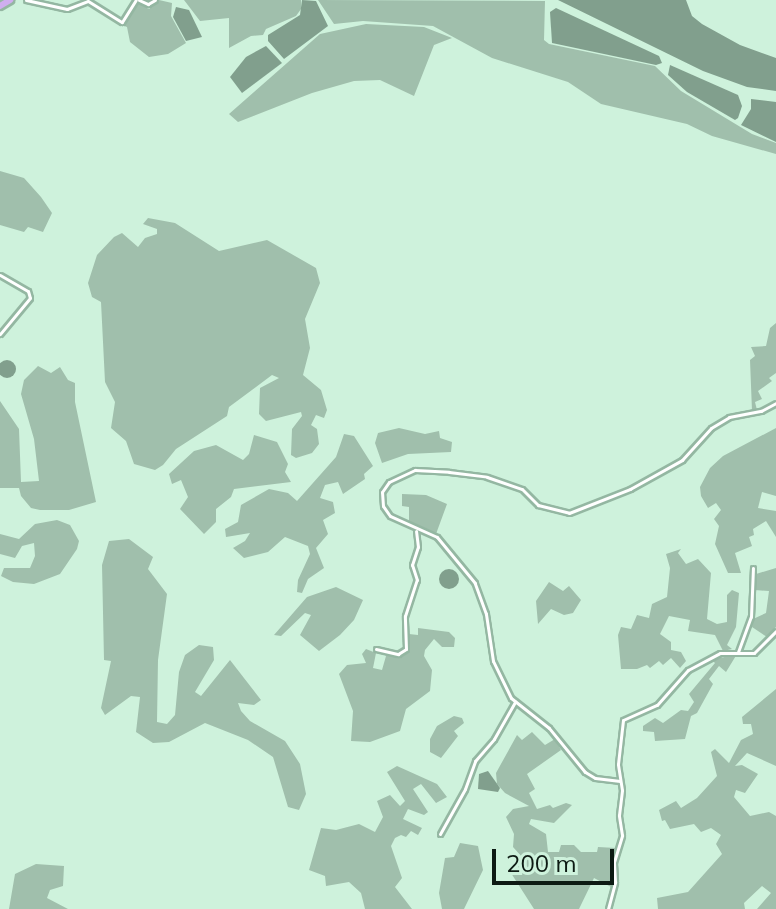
<!DOCTYPE html>
<style>
body{margin:0}
#map{position:relative;width:776px;height:909px;overflow:hidden;background:#cef2dc;font-family:Mulish,sans-serif}
div>[style]{position:absolute}
[style*='--x']{left:calc(var(--x)*1px);top:calc(var(--y)*1px);width:calc(var(--w)*1px);rotate:calc(var(--a)*1deg)}
.forest>*{inset:0;background:#a0bfac}
.water>*{inset:0;background:#819f8d}
.round{border-radius:50%}
.roads{filter:drop-shadow(2px 0 #94b7a2) drop-shadow(-2px 0 #94b7a2) drop-shadow(0 2px #94b7a2) drop-shadow(0 -2px #94b7a2)}
.minor>*{height:3px;margin:-1.5px;padding:0 1.5px;transform-origin:1.5px;border-radius:1.5px;background:#fff}
.primary>*{height:6px;margin:-3px;padding:0 3px;transform-origin:3px;border-radius:3px;background:#cfaeef}
span{translate:-50% -50%;white-space:nowrap;text-align:center;line-height:1.15;-webkit-text-stroke:8px #cef2dc;paint-order:stroke}
.scale{position:absolute;left:492px;top:849px;width:122px;height:36px;box-sizing:border-box;border:4px solid #0d1a13;border-top:0;padding-left:10px;font-size:24px;line-height:28px;white-space:nowrap;color:#0d1a13;-webkit-text-stroke:6px #cef2dc;paint-order:stroke}
</style>
<div id="map">
<div class="forest">
<i style="clip-path:polygon(159px 0,172px 3px,171px 16px,186px 43px,168px 54px,149px 57px,130px 42px,127px 27px,122px 25px,136px 2px,149px 9px)"></i>
<i style="clip-path:polygon(184px 0,301px 0,301px 9px,296px 16px,266px 29px,263px 35px,251px 36px,229px 48px,229px 18px,200px 21px)"></i>
<i style="clip-path:polygon(318px 0,545px 1px,544px 40px,549px 44px,655px 66px,681px 91px,752px 134px,776px 143px,776px 154px,712px 136px,687px 124px,601px 104px,568px 82px,492px 58px,433px 26px,363px 21px,334px 24px)"></i>
<i style="clip-path:polygon(366px 24px,424px 27px,452px 38px,434px 45px,414px 96px,380px 80px,354px 81px,312px 93px,238px 122px,229px 114px,320px 34px)"></i>
<i style="clip-path:polygon(0 171px,24px 178px,41px 197px,52px 213px,43px 232px,28px 227px,24px 232px,0 225px)"></i>
<i style="clip-path:polygon(148px 218px,175px 223px,219px 251px,267px 240px,316px 268px,320px 283px,305px 319px,310px 348px,303px 375px,321px 390px,327px 410px,324px 418px,316px 415px,311px 425px,317px 429px,319px 444px,312px 453px,296px 458px,291px 455px,292px 429px,302px 416px,301px 412px,266px 421px,259px 414px,260px 388px,279px 378px,272px 375px,229px 407px,227px 416px,176px 449px,163px 465px,155px 470px,134px 464px,126px 441px,111px 428px,115px 402px,105px 382px,101px 302px,92px 297px,88px 283px,97px 255px,114px 237px,122px 233px,138px 247px,145px 238px,157px 234px,157px 229px,143px 224px)"></i>
<i style="clip-path:polygon(776px 323px,776px 373px,769px 378px,772px 381px,758px 391px,762px 399px,755px 402px,757px 410px,752px 411px,750px 360px,755px 356px,751px 347px,766px 346px,770px 328px)"></i>
<i style="clip-path:polygon(38px 366px,51px 373px,60px 367px,68px 380px,75px 383px,75px 402px,96px 502px,69px 510px,40px 510px,31px 508px,21px 496px,19px 488px,0 488px,0 401px,19px 429px,21px 482px,39px 481px,34px 439px,21px 394px,24px 380px)"></i>
<i style="clip-path:polygon(399px 428px,425px 434px,439px 431px,440px 438px,452px 442px,451px 452px,408px 454px,382px 463px,375px 443px,378px 433px)"></i>
<i style="clip-path:polygon(776px 428px,776px 496px,762px 492px,758px 508px,776px 511px,776px 537px,766px 521px,753px 529px,754px 535px,749px 537px,752px 546px,735px 553px,741px 573px,728px 573px,715px 544px,719px 526px,714px 519px,721px 510px,716px 503px,708px 508px,701px 496px,700px 487px,710px 468px,723px 456px)"></i>
<i style="clip-path:polygon(344px 434px,354px 436px,373px 466px,364px 474px,365px 479px,343px 494px,338px 482px,325px 485px,320px 498px,333px 502px,335px 513px,323px 520px,328px 534px,316px 548px,324px 568px,308px 579px,302px 593px,297px 592px,298px 580px,310px 554px,308px 546px,285px 537px,268px 552px,244px 558px,233px 548px,245px 541px,250px 533px,226px 537px,225px 529px,238px 522px,241px 505px,269px 489px,288px 493px,297px 501px,336px 457px)"></i>
<i style="clip-path:polygon(254px 435px,277px 442px,288px 464px,285px 472px,291px 482px,234px 489px,231px 497px,216px 509px,216px 522px,204px 534px,180px 509px,188px 497px,181px 480px,172px 484px,169px 474px,194px 451px,216px 445px,243px 460px,249px 454px)"></i>
<i style="clip-path:polygon(402px 494px,426px 495px,447px 504px,436px 534px,409px 525px,409px 507px,402px 506px)"></i>
<i style="clip-path:polygon(57px 520px,70px 525px,79px 541px,77px 549px,60px 574px,34px 584px,13px 582px,1px 576px,4px 568px,30px 568px,35px 556px,34px 543px,22px 546px,15px 558px,0 554px,0 534px,19px 539px,35px 524px)"></i>
<i style="clip-path:polygon(129px 539px,153px 557px,148px 569px,167px 594px,158px 660px,157px 722px,167px 724px,175px 715px,179px 672px,185px 655px,199px 645px,213px 647px,214px 660px,195px 692px,201px 696px,230px 660px,261px 700px,254px 705px,238px 703px,241px 711px,250px 721px,285px 741px,300px 764px,306px 794px,299px 810px,288px 807px,273px 757px,248px 740px,205px 723px,169px 742px,153px 743px,136px 732px,140px 697px,131px 696px,105px 715px,101px 708px,111px 661px,104px 660px,102px 565px,109px 541px)"></i>
<i style="clip-path:polygon(681px 549px,678px 553px,686px 564px,698px 559px,711px 573px,707px 619px,717px 624px,727px 622px,727px 595px,732px 590px,739px 593px,736px 627px,727px 645px,732px 649px,723px 651px,715px 635px,688px 631px,690px 620px,669px 616px,660px 634px,671px 642px,671px 650px,681px 652px,686px 661px,680px 668px,671px 658px,663px 665px,659px 661px,650px 668px,647px 665px,637px 669px,621px 669px,618px 635px,621px 627px,631px 629px,637px 615px,649px 618px,652px 604px,667px 597px,670px 568px,666px 554px)"></i>
<i style="clip-path:polygon(776px 568px,776px 627px,767px 637px,752px 627px,753px 619px,766px 613px,769px 591px,755px 590px,756px 574px)"></i>
<i style="clip-path:polygon(549px 582px,563px 591px,569px 586px,581px 600px,573px 613px,564px 615px,551px 609px,538px 624px,536px 601px)"></i>
<i style="clip-path:polygon(336px 587px,363px 600px,354px 620px,340px 635px,319px 651px,300px 635px,311px 615px,305px 613px,281px 636px,274px 635px,307px 597px)"></i>
<i style="clip-path:polygon(418px 628px,449px 632px,455px 638px,454px 647px,442px 647px,434px 639px,425px 650px,424px 656px,432px 670px,430px 691px,406px 709px,400px 731px,370px 742px,351px 741px,353px 711px,339px 674px,347px 665px,366px 663px,362px 654px,366px 649px,376px 653px,373px 668px,382px 670px,386px 656px,407px 653px,409px 634px,418px 635px)"></i>
<i style="clip-path:polygon(737px 654px,726px 672px,719px 666px,709px 679px,713px 684px,697px 713px,691px 716px,685px 739px,655px 741px,654px 732px,643px 731px,643px 726px,655px 718px,663px 723px,681px 710px,688px 711px,694px 702px,689px 694px,715px 663px,712px 660px)"></i>
<i style="clip-path:polygon(776px 689px,776px 766px,747px 753px,735px 766px,742px 765px,758px 774px,745px 793px,736px 790px,734px 797px,750px 816px,769px 812px,776px 816px,776px 909px,757px 909px,771px 893px,762px 886px,744px 903px,745px 909px,658px 909px,657px 898px,688px 892px,722px 854px,716px 844px,721px 835px,711px 828px,701px 832px,694px 824px,670px 829px,665px 820px,662px 821px,659px 810px,676px 801px,681px 808px,697px 798px,717px 776px,711px 752px,715px 749px,729px 763px,741px 740px,753px 734px,751px 724px,743px 724px,742px 717px)"></i>
<i style="clip-path:polygon(454px 716px,462px 718px,464px 723px,454px 731px,458px 736px,441px 758px,430px 752px,430px 739px,437px 726px)"></i>
<i style="clip-path:polygon(532px 732px,545px 745px,555px 739px,561px 750px,527px 774px,535px 789px,529px 793px,537px 809px,550px 805px,553px 808px,566px 803px,572px 805px,554px 823px,531px 819px,529px 824px,546px 834px,548px 852px,559px 852px,561px 845px,574px 845px,581px 852px,597px 852px,598px 847px,616px 848px,611px 863px,611px 887px,594px 878px,579px 909px,534px 909px,511px 873px,522px 857px,513px 847px,514px 834px,506px 817px,513px 809px,529px 806px,505px 793px,497px 784px,496px 773px,517px 735px,522px 740px)"></i>
<i style="clip-path:polygon(397px 766px,437px 784px,447px 797px,436px 803px,421px 784px,413px 789px,428px 812px,424px 815px,408px 809px,403px 819px,422px 828px,418px 835px,411px 831px,406px 837px,401px 835px,395px 838px,391px 846px,402px 878px,395px 887px,412px 909px,365px 909px,361px 893px,349px 882px,326px 886px,325px 876px,309px 870px,321px 828px,336px 830px,359px 824px,375px 832px,383px 817px,377px 801px,390px 795px,400px 806px,405px 801px,387px 772px)"></i>
<i style="clip-path:polygon(460px 843px,478px 846px,483px 870px,464px 909px,442px 909px,439px 893px,445px 858px,454px 857px)"></i>
<i style="clip-path:polygon(36px 864px,64px 866px,63px 886px,50px 890px,47px 898px,68px 909px,9px 909px,15px 874px)"></i>
</div>
<div class="water">
<i style="clip-path:polygon(302px 0,316px 1px,328px 26px,284px 59px,268px 41px,268px 35px,300px 15px)"></i>
<i style="clip-path:polygon(558px 0,686px 0,692px 16px,702px 24px,740px 45px,776px 58px,776px 91px,747px 87px,703px 71px)"></i>
<i style="clip-path:polygon(176px 7px,189px 10px,202px 37px,186px 41px,173px 17px)"></i>
<i style="clip-path:polygon(556px 8px,659px 56px,662px 63px,656px 65px,552px 43px,550px 12px)"></i>
<i style="clip-path:polygon(266px 46px,282px 63px,242px 93px,230px 77px,246px 57px)"></i>
<i style="clip-path:polygon(670px 65px,738px 95px,742px 106px,738px 118px,735px 120px,687px 92px,668px 75px)"></i>
<i style="clip-path:polygon(751px 99px,776px 102px,776px 142px,741px 125px,751px 109px)"></i>
<i class="round" style="left:-2px;top:360px;width:18px;height:18px"></i>
<i class="round" style="left:439px;top:569px;width:20px;height:20px"></i>
<i style="clip-path:polygon(488px 771px,500px 788px,498px 792px,478px 789px,479px 774px)"></i>
</div>
<div class="roads">
<div class="minor">
<i style="--x:26;--y:0;--w:42;--a:12.4"></i>
<i style="--x:67;--y:9;--w:22;--a:-21"></i>
<i style="--x:88;--y:1;--w:40;--a:32"></i>
<i style="--x:122;--y:22;--w:26;--a:-58"></i>
<i style="--x:139;--y:0;--w:10;--a:24"></i>
<i style="--x:148;--y:4;--w:8;--a:-30"></i>
<i style="--x:0;--y:275;--w:32;--a:30"></i>
<i style="--x:28;--y:291;--w:7;--a:74"></i>
<i style="--x:30;--y:298;--w:47;--a:129.8"></i>
<i style="--x:376;--y:649;--w:23;--a:13"></i>
<i style="--x:398;--y:654;--w:9;--a:-32"></i>
<i style="--x:406;--y:649;--w:33;--a:-92"></i>
<i style="--x:405;--y:616;--w:38;--a:-72"></i>
<i style="--x:417;--y:580;--w:16;--a:-108"></i>
<i style="--x:412;--y:565;--w:19;--a:-72"></i>
<i style="--x:418;--y:547;--w:16;--a:-97"></i>
<i style="--x:738;--y:652;--w:37;--a:-70"></i>
<i style="--x:751;--y:617;--w:49;--a:-87.7"></i>
<i style="--x:620;--y:781;--w:25;--a:-173"></i>
<i style="--x:595;--y:778;--w:12;--a:-149"></i>
<i style="--x:585;--y:772;--w:57;--a:-129.3"></i>
<i style="--x:549;--y:728;--w:48;--a:-141.7"></i>
<i style="--x:511;--y:698;--w:41;--a:-115.9"></i>
<i style="--x:493;--y:661;--w:48;--a:-98.5"></i>
<i style="--x:486;--y:614;--w:33;--a:-110"></i>
<i style="--x:475;--y:583;--w:60;--a:-129.6"></i>
<i style="--x:437;--y:537;--w:51;--a:-155.9"></i>
<i style="--x:390;--y:516;--w:12;--a:-125"></i>
<i style="--x:383;--y:506;--w:14;--a:-94"></i>
<i style="--x:382;--y:492;--w:12;--a:-55"></i>
<i style="--x:389;--y:482;--w:29;--a:-25"></i>
<i style="--x:415;--y:470;--w:34;--a:3"></i>
<i style="--x:449;--y:472;--w:38;--a:7"></i>
<i style="--x:487;--y:477;--w:37;--a:19"></i>
<i style="--x:522;--y:489;--w:23;--a:45"></i>
<i style="--x:538;--y:505;--w:32;--a:14"></i>
<i style="--x:569;--y:513;--w:66;--a:-21.5"></i>
<i style="--x:630;--y:489;--w:60;--a:-29.1"></i>
<i style="--x:682;--y:460;--w:43;--a:-47.8"></i>
<i style="--x:711;--y:428;--w:21;--a:-31"></i>
<i style="--x:729;--y:417;--w:33;--a:-11"></i>
<i style="--x:761;--y:411;--w:17;--a:-28"></i>
<i style="--x:440;--y:834;--w:51;--a:-60.9"></i>
<i style="--x:465;--y:789;--w:30;--a:-70"></i>
<i style="--x:475;--y:761;--w:29;--a:-49"></i>
<i style="--x:494;--y:739;--w:43;--a:-60.4"></i>
<i style="--x:608;--y:909;--w:28;--a:-75"></i>
<i style="--x:615;--y:882;--w:20;--a:-93"></i>
<i style="--x:614;--y:862;--w:28;--a:-73"></i>
<i style="--x:622;--y:835;--w:20;--a:-99"></i>
<i style="--x:619;--y:815;--w:25;--a:-83"></i>
<i style="--x:622;--y:790;--w:26;--a:-99"></i>
<i style="--x:618;--y:764;--w:44;--a:-83.5"></i>
<i style="--x:623;--y:720;--w:37;--a:-24"></i>
<i style="--x:657;--y:705;--w:47;--a:-48.5"></i>
<i style="--x:688;--y:670;--w:36;--a:-28"></i>
<i style="--x:720;--y:653;--w:34;--a:0"></i>
<i style="--x:754;--y:653;--w:31;--a:-45"></i>
</div>
<div class="primary">
<i style="--x:0;--y:6;--w:12;--a:-31"></i>
</div>
</div>
<div class="scale">200 m</div>
</div>
